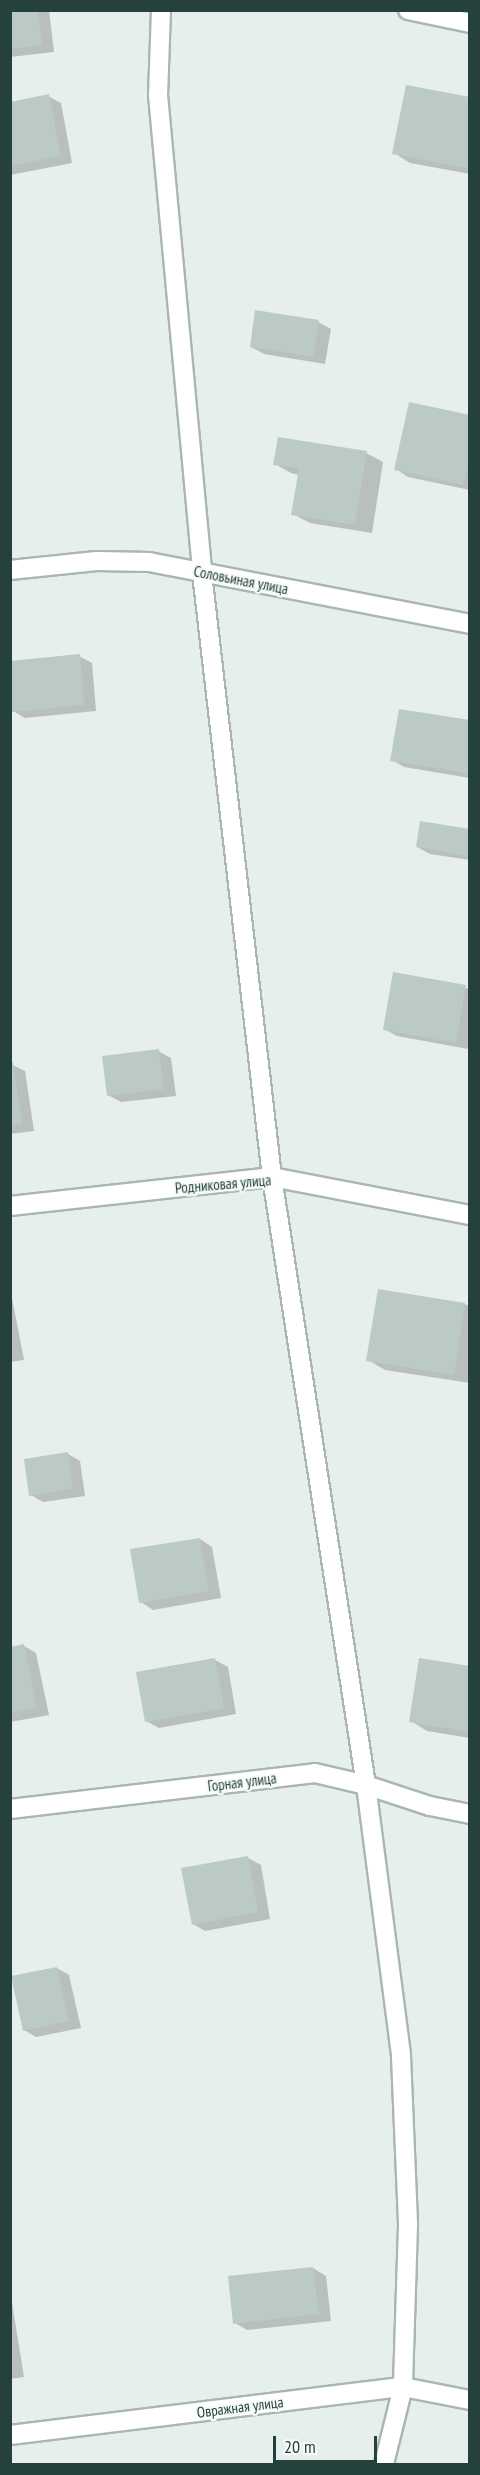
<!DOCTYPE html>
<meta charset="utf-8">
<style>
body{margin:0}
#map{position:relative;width:480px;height:2475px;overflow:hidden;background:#e6efec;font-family:"PT Sans Narrow",sans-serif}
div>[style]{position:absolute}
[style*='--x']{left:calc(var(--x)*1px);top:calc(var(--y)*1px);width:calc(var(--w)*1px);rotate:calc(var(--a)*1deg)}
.shadow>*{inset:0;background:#0003}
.building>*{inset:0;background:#bbcac5}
.roads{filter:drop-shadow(2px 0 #a8b7b4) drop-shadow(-2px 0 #a8b7b4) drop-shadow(0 2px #a8b7b4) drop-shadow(0 -2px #a8b7b4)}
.minor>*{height:18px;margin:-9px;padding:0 9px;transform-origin:9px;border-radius:9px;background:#fff}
span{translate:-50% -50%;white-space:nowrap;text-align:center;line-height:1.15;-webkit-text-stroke:4.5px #f7fbf9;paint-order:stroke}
.street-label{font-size:15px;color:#24413d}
.frame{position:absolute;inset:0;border:12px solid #24413d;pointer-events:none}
.scale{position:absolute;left:273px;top:2436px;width:104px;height:27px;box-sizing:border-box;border:3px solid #24413d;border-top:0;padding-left:8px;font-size:18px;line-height:21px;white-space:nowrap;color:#24413d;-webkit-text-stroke:4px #f7fbf9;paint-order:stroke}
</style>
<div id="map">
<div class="shadow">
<i style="clip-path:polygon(10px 10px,49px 10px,54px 52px,10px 57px)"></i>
<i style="clip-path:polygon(48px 96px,61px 103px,72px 163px,10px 175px,10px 103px)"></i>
<i style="clip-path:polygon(470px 99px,470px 174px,410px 163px,394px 153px)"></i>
<i style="clip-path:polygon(318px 322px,331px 329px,325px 364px,264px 354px,251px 347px)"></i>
<i style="clip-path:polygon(470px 417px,470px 490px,408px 477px,396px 469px)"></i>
<i style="clip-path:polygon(366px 453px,383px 462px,372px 533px,310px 523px,293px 514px,299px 475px,291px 473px,275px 464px)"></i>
<i style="clip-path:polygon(79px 656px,92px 663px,96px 711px,25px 718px,13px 711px,10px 663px)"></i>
<i style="clip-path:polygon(470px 721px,470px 778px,404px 767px,392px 760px)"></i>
<i style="clip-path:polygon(470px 831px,470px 860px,430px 854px,417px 847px)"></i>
<i style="clip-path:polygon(394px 974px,470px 989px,468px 1049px,397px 1036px,384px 1029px)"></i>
<i style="clip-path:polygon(158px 1051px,171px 1058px,176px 1096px,121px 1102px,108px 1095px)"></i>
<i style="clip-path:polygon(10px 1064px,25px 1071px,34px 1131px,10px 1134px)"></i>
<i style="clip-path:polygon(10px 1288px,24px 1360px,10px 1362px)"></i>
<i style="clip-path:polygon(465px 1304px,470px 1307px,470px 1383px,385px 1370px,368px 1360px)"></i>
<i style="clip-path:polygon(68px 1454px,80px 1461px,85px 1496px,43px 1502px,31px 1495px)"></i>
<i style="clip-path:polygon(200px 1539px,212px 1547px,221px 1598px,153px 1610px,141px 1602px)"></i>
<i style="clip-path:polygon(24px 1646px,36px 1653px,49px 1715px,10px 1722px,10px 1649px)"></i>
<i style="clip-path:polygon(215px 1660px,228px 1667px,236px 1714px,159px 1728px,146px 1721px)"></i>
<i style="clip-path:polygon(470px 1667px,470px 1738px,427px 1731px,411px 1721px)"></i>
<i style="clip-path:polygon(248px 1858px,261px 1865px,270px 1919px,205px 1931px,193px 1924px)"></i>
<i style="clip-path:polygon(57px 1968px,69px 1975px,81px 2028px,36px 2037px,24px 2030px)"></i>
<i style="clip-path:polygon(313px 2268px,326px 2276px,331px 2321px,247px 2330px,235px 2323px)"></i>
<i style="clip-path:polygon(10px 2290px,24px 2377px,10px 2379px)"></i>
</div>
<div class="building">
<i style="clip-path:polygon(10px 10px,38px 10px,42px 45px,10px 49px)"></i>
<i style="clip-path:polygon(406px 85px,470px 97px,470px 169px,392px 154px)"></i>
<i style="clip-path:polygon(49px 94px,61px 156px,10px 166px,10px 102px)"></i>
<i style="clip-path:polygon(255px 310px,319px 320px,313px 357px,250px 347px)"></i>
<i style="clip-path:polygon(409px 402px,470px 415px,470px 454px,463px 485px,394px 470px)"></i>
<i style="clip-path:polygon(278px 437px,367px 451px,355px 525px,291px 515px,299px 468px,273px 465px)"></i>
<i style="clip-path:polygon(80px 654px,84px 705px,11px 712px,10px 661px)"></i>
<i style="clip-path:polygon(399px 709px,470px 720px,470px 774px,390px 761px)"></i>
<i style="clip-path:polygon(420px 821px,470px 829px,470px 856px,416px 847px)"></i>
<i style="clip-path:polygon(393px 972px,466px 985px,456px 1043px,383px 1030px)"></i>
<i style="clip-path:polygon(159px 1049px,164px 1089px,107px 1096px,102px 1056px)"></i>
<i style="clip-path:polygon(10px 1062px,13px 1062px,22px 1124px,10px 1126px)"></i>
<i style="clip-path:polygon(378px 1289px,465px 1303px,454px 1375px,366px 1361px)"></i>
<i style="clip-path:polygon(68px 1452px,73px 1489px,29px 1496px,24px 1459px)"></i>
<i style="clip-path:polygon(200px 1538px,209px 1591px,139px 1603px,130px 1549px)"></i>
<i style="clip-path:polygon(24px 1644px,37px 1708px,10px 1713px,10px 1647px)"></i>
<i style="clip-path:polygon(215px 1658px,224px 1708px,145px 1722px,136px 1672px)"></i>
<i style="clip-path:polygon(419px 1658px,470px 1666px,470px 1732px,409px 1722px)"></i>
<i style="clip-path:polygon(248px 1856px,258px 1912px,192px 1925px,181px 1868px)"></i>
<i style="clip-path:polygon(57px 1967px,69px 2021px,23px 2031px,11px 1976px)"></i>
<i style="clip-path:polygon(313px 2267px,319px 2314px,233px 2324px,228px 2276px)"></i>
</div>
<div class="roads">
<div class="minor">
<i style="--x:161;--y:10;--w:85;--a:92"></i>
<i style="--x:158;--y:95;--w:480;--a:84.7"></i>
<i style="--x:202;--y:573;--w:608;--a:83.39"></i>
<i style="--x:272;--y:1177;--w:615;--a:81.21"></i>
<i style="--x:366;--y:1785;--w:273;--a:82.6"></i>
<i style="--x:401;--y:2056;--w:169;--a:87.6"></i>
<i style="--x:408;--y:2225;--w:162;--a:91.8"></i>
<i style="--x:403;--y:2387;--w:79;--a:103.9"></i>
<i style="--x:408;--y:10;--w:63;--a:11.8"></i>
<i style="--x:10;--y:570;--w:87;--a:-5.9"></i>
<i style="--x:97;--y:561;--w:52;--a:1.1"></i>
<i style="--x:149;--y:562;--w:327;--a:10.9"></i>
<i style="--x:10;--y:1206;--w:264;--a:-6.3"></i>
<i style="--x:272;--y:1177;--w:202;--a:10.9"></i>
<i style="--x:10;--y:1809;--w:307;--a:-6.7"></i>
<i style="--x:315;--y:1773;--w:52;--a:13.2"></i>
<i style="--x:366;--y:1785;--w:67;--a:18.2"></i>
<i style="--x:430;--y:1806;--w:41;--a:11.3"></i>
<i style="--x:10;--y:2435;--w:396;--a:-7"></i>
<i style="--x:403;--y:2387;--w:68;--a:11"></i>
</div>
</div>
<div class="street-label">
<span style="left:241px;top:580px;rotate:11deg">Соловьиная улица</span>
<span style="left:223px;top:1184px;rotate:-5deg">Родниковая улица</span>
<span style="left:242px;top:1782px;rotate:-7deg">Горная улица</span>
<span style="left:240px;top:2407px;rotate:-7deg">Овражная улица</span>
</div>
<div class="frame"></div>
<div class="scale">20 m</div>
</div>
